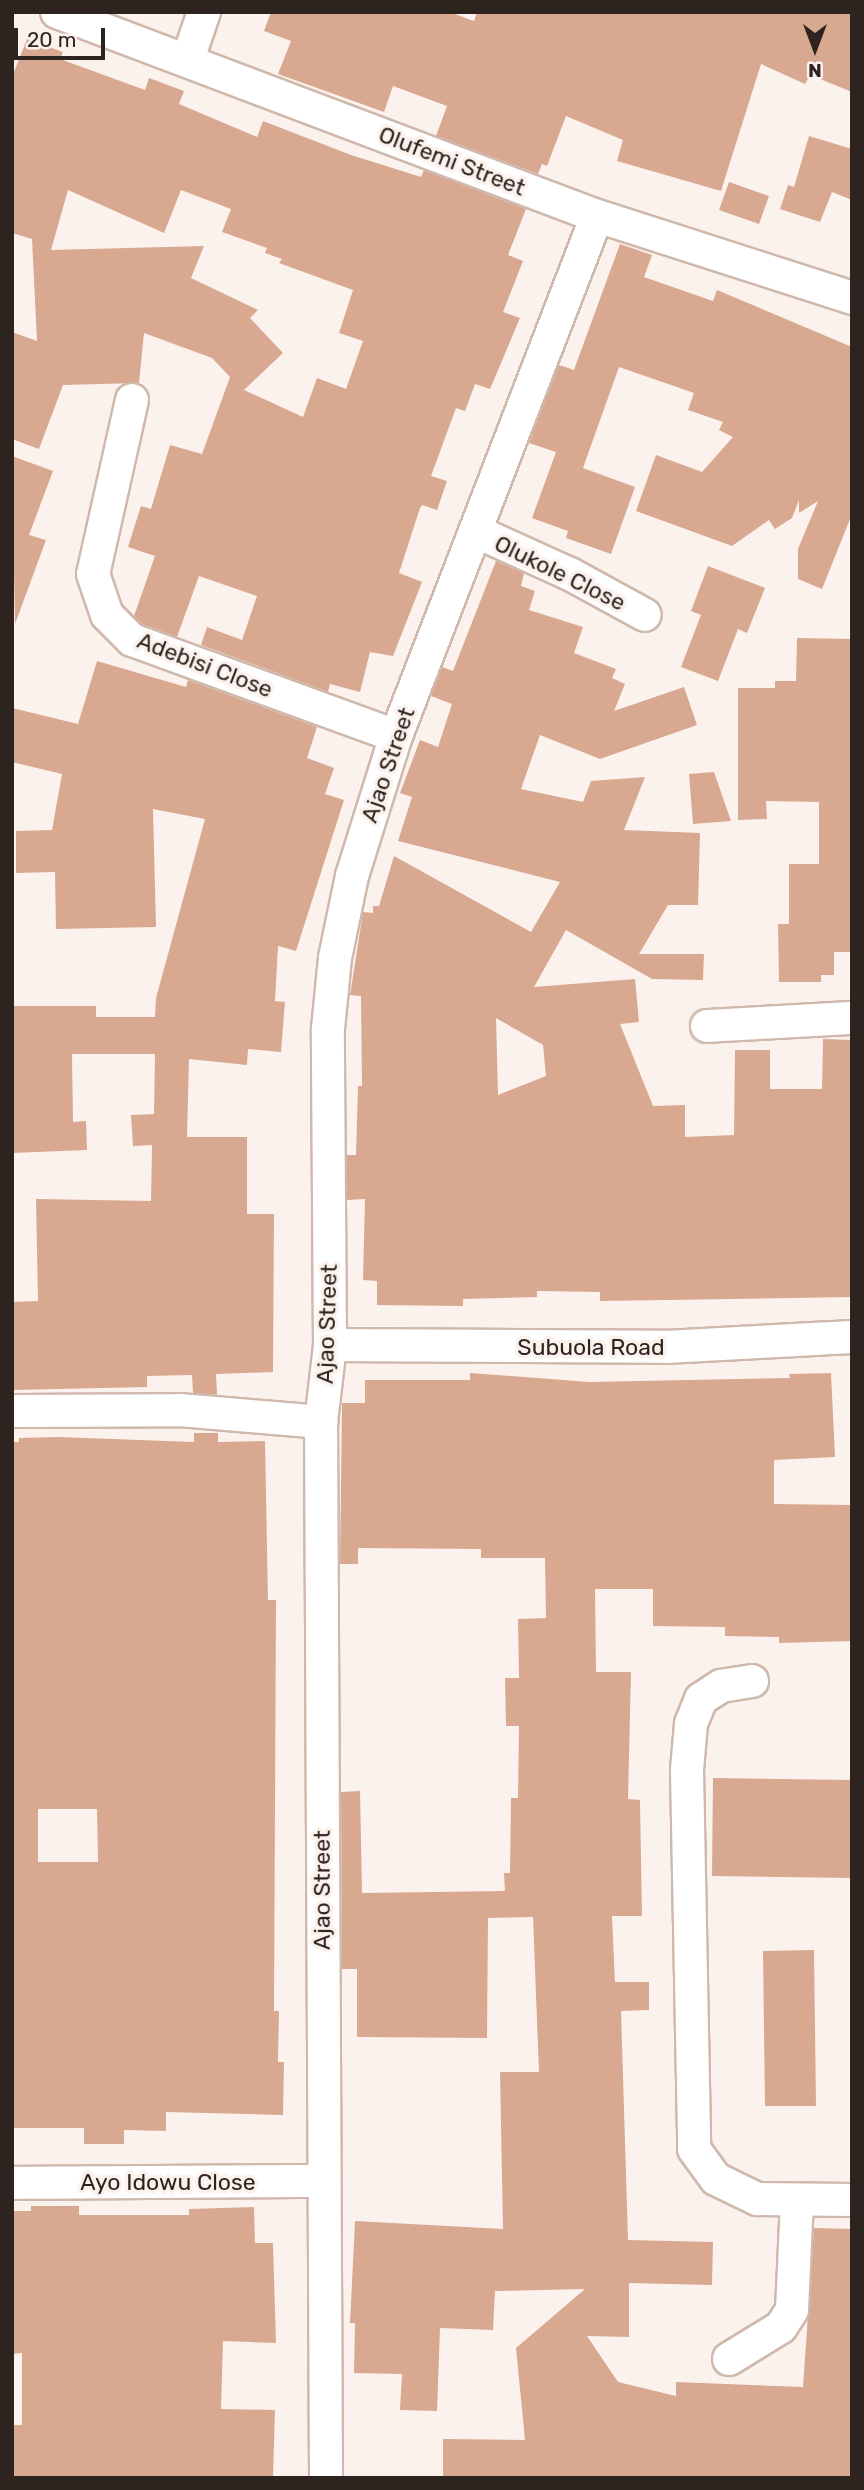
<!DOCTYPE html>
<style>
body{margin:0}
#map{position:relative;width:864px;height:2490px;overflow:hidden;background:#fcf2ed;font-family:Rubik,sans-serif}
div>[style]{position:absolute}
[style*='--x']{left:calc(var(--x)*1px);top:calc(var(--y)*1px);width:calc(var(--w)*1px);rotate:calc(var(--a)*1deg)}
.building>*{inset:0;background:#d9a890}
.roads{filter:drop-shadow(2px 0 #cfb8ac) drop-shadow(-2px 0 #cfb8ac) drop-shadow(0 2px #cfb8ac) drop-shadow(0 -2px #cfb8ac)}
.minor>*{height:32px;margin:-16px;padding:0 16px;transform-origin:16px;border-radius:16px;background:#fff}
span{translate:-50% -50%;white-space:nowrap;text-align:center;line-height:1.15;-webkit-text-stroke:7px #fcf2ed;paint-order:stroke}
.street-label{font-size:23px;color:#2d241f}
.frame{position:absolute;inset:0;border:14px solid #2d241f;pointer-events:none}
.north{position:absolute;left:780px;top:14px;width:70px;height:70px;-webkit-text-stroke:5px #fcf2ed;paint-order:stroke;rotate:180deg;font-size:19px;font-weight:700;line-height:28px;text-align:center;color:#2d241f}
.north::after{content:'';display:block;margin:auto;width:24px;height:32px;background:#2d241f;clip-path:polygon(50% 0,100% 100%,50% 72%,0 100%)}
.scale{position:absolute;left:14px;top:28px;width:91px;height:32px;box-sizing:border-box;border:4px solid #2d241f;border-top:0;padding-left:9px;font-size:21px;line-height:24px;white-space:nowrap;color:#2d241f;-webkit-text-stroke:5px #fcf2ed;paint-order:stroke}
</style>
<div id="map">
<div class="building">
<i style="clip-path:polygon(271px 12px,449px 12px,474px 21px,477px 12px,852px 12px,852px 92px,810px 75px,805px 84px,761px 64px,721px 191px,617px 161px,623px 140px,566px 116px,547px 166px,542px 164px,538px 174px,436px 136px,447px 106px,393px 86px,384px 112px,278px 74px,291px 41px,264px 31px)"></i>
<i style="clip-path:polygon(evenodd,27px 39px,63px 52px,60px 59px,145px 90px,149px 78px,184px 91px,179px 104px,257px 137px,263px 121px,351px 155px,421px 177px,424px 170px,526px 209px,508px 255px,523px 261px,503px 312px,520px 318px,490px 389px,475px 384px,465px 411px,456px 408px,431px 476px,447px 481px,437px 510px,422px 505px,420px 508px,399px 573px,422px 582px,393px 656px,370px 652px,360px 692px,330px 684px,328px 692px,201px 645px,207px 627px,242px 640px,257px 596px,199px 576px,177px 637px,142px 624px,134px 616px,155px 556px,128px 547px,141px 506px,151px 509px,170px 445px,202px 454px,230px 377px,212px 358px,144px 333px,139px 383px,63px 385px,39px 449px,12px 439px,12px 332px,37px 341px,32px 239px,12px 233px,12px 77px,27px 39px,68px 190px,164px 233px,181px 190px,231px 209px,222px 232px,267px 248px,265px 253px,282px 259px,279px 263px,353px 290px,339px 333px,363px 341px,346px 389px,317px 378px,303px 417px,244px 390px,283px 353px,250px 318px,258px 310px,191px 278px,204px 246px,51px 250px,68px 190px)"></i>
<i style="clip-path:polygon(809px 136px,852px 149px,852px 200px,832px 192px,820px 222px,780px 209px,788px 185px,794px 187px)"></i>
<i style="clip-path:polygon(729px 182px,769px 196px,759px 224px,719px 210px)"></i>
<i style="clip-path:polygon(620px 244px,652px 255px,644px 277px,713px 301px,717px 290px,852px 347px,852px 514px,822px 589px,798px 579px,798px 549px,818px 501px,799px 513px,799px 500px,792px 518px,775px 529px,769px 520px,732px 546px,636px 511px,656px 455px,702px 472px,733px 437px,719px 430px,723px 422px,688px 410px,694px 393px,619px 367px,583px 468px,635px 487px,611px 554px,566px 538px,568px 531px,532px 518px,556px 452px,529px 443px,559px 365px,574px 370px)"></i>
<i style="clip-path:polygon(12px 456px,53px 471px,29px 535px,46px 540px,15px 624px)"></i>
<i style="clip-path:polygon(evenodd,496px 561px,524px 573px,521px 586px,535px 591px,529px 610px,583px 627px,574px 653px,616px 669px,612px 678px,625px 684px,614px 711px,684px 687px,697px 725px,600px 759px,540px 735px,521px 789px,583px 802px,591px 781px,645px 777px,624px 830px,700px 833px,698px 905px,668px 905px,639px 954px,704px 954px,703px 980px,652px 979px,566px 930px,534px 987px,635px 979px,639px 1022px,620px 1024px,653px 1106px,685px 1105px,685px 1137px,734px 1135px,735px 1050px,770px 1050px,770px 1089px,822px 1089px,823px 1039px,852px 1040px,852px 1297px,600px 1301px,600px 1292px,537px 1291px,537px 1297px,463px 1299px,463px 1306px,377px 1305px,377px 1281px,363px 1280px,365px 1199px,347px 1200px,347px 1155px,356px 1155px,358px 1086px,362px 1086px,361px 996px,350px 995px,363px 912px,373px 913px,373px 906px,379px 906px,394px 856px,531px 932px,560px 882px,398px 841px,412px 797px,400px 793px,420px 740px,438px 747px,452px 704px,431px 696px,442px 667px,453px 671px,496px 561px,496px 1018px,543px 1045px,546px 1076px,498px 1095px,496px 1018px)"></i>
<i style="clip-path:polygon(708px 566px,765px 588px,747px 633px,738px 629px,718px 681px,681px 667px,701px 615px,691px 611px)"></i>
<i style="clip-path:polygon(797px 638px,852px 639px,852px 952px,834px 952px,834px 975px,821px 975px,821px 982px,779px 982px,778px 924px,789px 924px,789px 864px,819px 864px,819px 802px,766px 801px,767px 819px,738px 820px,738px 688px,775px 688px,775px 681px,796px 681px)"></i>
<i style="clip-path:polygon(97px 661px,186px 687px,188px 680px,317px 727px,307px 758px,334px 768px,325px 794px,344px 800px,296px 951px,278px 946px,275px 1001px,285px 1002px,281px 1052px,248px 1049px,247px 1065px,189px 1059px,187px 1137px,247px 1137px,247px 1214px,274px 1214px,273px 1372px,216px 1374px,217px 1395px,193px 1393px,192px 1375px,147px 1376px,147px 1387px,12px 1390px,12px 1302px,38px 1301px,36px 1199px,151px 1201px,152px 1145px,133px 1146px,131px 1115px,154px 1114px,155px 1054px,72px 1054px,73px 1122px,86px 1121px,87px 1150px,12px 1153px,12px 1006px,96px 1006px,96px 1017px,155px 1017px,156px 998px,205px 819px,153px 809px,156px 927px,56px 929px,55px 872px,16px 873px,16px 831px,52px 830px,62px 774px,12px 762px,12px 708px,78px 724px)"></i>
<i style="clip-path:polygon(714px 772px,731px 821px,693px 824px,689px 774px)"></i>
<i style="clip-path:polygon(470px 1373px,589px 1382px,790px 1378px,789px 1374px,831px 1373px,835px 1457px,774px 1460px,774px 1504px,852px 1505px,852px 1641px,779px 1643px,779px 1637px,725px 1636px,725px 1627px,653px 1626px,653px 1589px,595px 1589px,596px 1672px,631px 1672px,628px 1799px,640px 1800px,642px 1916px,612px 1916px,615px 1982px,649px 1982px,649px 2010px,621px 2011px,628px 2240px,713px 2242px,712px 2285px,629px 2283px,629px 2337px,587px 2336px,618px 2382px,676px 2396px,676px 2382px,803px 2387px,814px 2228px,852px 2229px,852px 2478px,443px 2478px,443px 2439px,525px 2440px,516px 2348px,585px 2289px,495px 2291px,493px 2330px,440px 2328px,437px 2411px,400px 2410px,402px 2374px,354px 2373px,355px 2323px,350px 2323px,355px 2221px,503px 2229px,500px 2072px,539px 2072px,533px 1917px,488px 1918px,487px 2038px,357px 2037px,357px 1969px,342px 1969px,341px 1792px,360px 1791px,362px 1893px,505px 1891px,504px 1873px,510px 1873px,511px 1798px,518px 1798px,519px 1726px,506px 1726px,505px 1678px,519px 1678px,518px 1619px,546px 1618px,545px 1558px,481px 1558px,481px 1549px,358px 1548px,358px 1564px,340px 1564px,342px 1403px,365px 1403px,365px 1380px,470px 1380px)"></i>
<i style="clip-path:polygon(evenodd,194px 1433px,218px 1433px,218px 1442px,265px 1441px,268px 1600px,276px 1600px,274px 2011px,279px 2011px,278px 2062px,284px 2062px,283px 2115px,166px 2112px,166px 2131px,124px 2130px,124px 2144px,84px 2144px,84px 2128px,12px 2128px,12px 1442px,19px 1442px,19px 1438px,58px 1437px,194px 1442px,194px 1433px,38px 1809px,97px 1809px,98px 1862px,38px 1862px,38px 1809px)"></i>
<i style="clip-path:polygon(713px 1778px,852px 1780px,852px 1878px,712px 1876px)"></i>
<i style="clip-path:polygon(814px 1950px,816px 2106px,765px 2106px,763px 1951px)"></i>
<i style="clip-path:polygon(31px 2206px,79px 2206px,79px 2215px,189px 2215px,189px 2209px,254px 2207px,255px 2243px,273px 2243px,276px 2343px,223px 2341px,221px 2409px,275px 2410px,273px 2478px,12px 2478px,12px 2425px,22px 2425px,22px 2353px,12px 2354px,12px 2211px,31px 2211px)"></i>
</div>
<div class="roads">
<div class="minor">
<i style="--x:57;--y:12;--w:577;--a:20.7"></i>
<i style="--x:597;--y:216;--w:268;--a:17.8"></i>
<i style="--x:188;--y:59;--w:50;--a:-71.2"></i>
<i style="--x:132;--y:400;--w:178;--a:102.6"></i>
<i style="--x:93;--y:574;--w:43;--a:71.1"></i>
<i style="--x:107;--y:615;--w:35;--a:45"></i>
<i style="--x:132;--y:640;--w:281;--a:20"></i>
<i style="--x:475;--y:531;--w:104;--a:24.4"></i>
<i style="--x:570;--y:574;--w:85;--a:28.7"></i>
<i style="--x:707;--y:1026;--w:145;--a:-3.2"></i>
<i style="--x:330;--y:1345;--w:336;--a:0.3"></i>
<i style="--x:666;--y:1347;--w:186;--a:-3.1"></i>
<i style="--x:12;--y:1411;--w:167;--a:-0.3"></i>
<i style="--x:179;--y:1410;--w:143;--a:4.8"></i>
<i style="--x:752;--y:1681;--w:31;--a:171"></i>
<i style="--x:721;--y:1686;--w:24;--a:147"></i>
<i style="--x:701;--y:1699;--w:27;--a:112"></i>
<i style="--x:691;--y:1724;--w:46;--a:95"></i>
<i style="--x:687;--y:1770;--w:379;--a:88.9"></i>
<i style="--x:694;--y:2149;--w:37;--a:54"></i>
<i style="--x:716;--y:2179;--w:46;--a:26"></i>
<i style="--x:757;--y:2199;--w:95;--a:0.6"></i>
<i style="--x:12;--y:2183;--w:312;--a:-0.4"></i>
<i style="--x:729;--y:2359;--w:61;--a:-31.6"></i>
<i style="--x:781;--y:2327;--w:20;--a:-57"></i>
<i style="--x:792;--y:2310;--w:110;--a:-87.4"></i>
<i style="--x:326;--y:2478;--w:1056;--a:-90.27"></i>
<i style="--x:321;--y:1422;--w:78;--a:-83.3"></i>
<i style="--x:330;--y:1345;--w:316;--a:-90.4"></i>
<i style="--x:328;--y:1029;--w:71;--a:-84.4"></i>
<i style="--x:335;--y:958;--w:84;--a:-78.3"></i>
<i style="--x:352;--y:876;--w:147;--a:-72.6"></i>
<i style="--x:396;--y:736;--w:557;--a:-68.87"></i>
</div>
</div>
<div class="street-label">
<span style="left:452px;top:161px;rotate:21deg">Olufemi Street</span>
<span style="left:560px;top:573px;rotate:26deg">Olukole Close</span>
<span style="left:205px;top:665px;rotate:21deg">Adebisi Close</span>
<span style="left:388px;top:765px;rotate:-71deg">Ajao Street</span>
<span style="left:327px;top:1324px;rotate:-88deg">Ajao Street</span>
<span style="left:591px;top:1347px">Subuola Road</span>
<span style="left:322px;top:1890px;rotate:-90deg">Ajao Street</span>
<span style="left:168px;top:2182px">Ayo Idowu Close</span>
</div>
<div class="frame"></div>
<div class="north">N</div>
<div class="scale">20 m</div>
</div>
